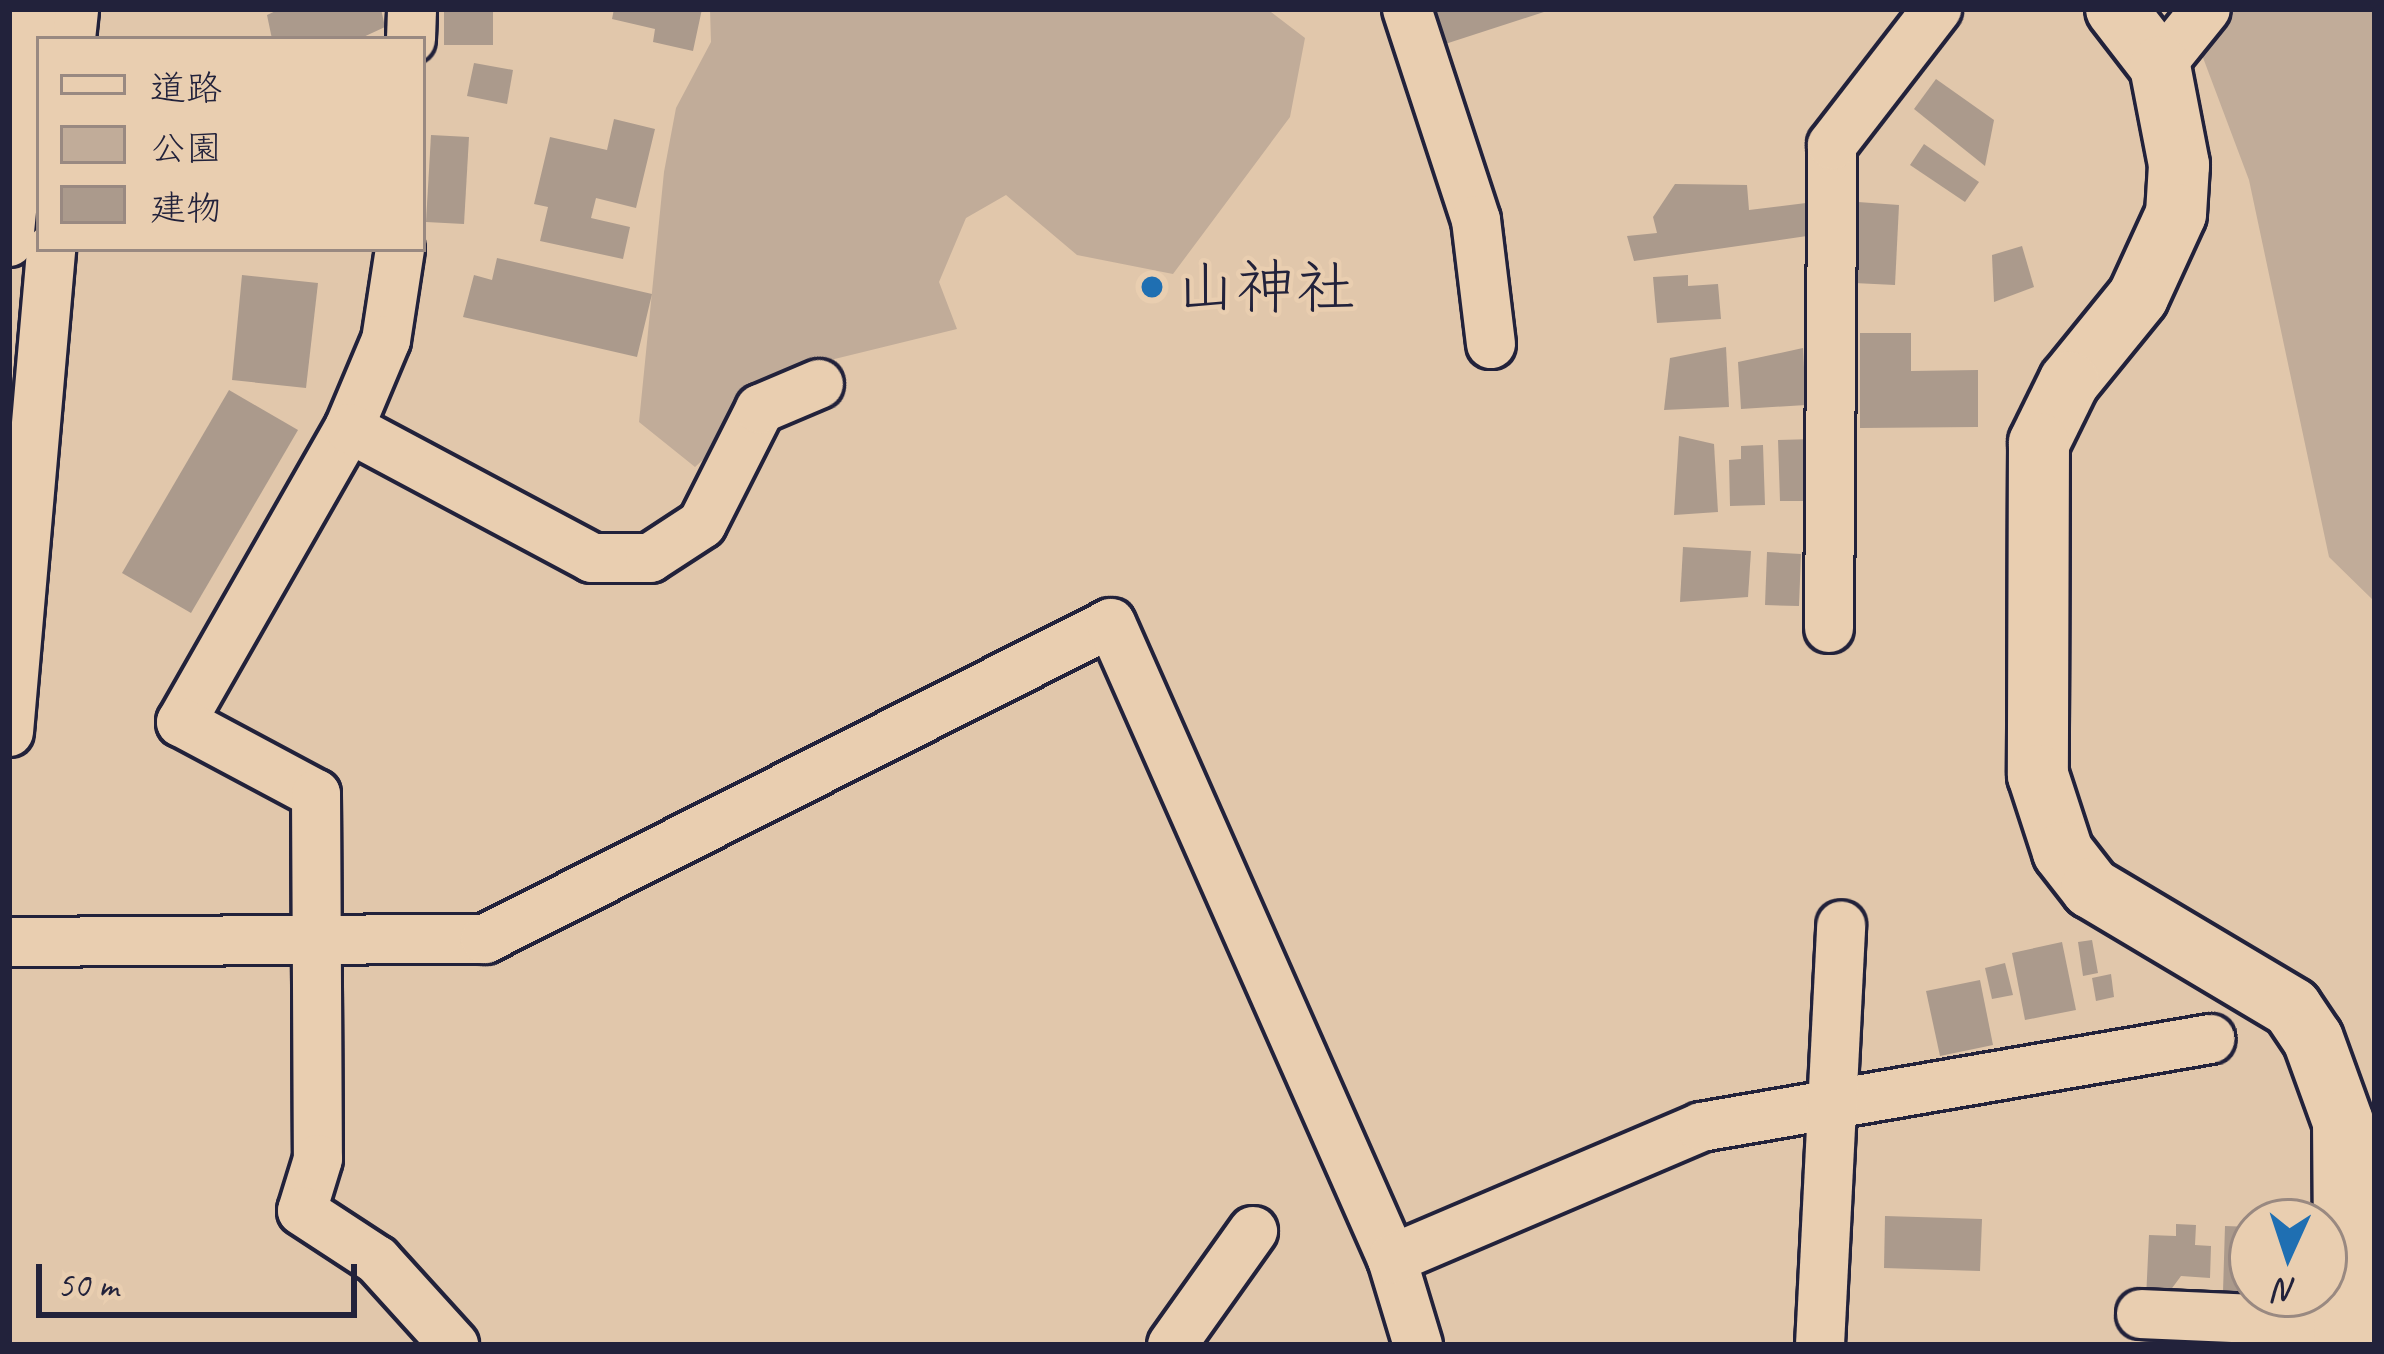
<!DOCTYPE html>
<meta charset="utf-8">
<style>
body{margin:0}
#map{position:relative;width:2384px;height:1354px;overflow:hidden;background:#e1c7ab;font-family:Caveat,"Klee One",sans-serif}
div>[style]{position:absolute}
[style*='--x']{left:calc(var(--x)*1px);top:calc(var(--y)*1px);width:calc(var(--w)*1px);rotate:calc(var(--a)*1deg)}
.green>*{inset:0;background:#c1ac99}
.building>*{inset:0;background:#ab9a8c}
.roads{filter:drop-shadow(3px 0 #22223b) drop-shadow(-3px 0 #22223b) drop-shadow(0 3px #22223b) drop-shadow(0 -3px #22223b)}
.minor>*{height:48px;margin:-24px;padding:0 24px;transform-origin:24px;border-radius:24px;background:#e9ceb0}
.major>*{height:60px;margin:-30px;padding:0 30px;transform-origin:30px;border-radius:30px;background:#e9ceb0}
.dots>*{width:33px;height:33px;translate:-50% -50%;box-sizing:border-box;border:6px solid #e9ceb0;border-radius:50%}
span{translate:-50% -50%;white-space:nowrap;text-align:center;line-height:1.15;-webkit-text-stroke:9px #e9ceb0;paint-order:stroke}
.poi-label{font-size:60px;color:#22223b}
.left{translate:0 -50%;text-align:left}
.frame{position:absolute;inset:0;border:12px solid #22223b;pointer-events:none}
.legend{position:absolute;left:36px;top:36px;width:390px;height:216px;box-sizing:border-box;background:#e9ceb0;border:3px solid #998981;margin:0;padding:15px 21px;list-style:none;font-size:36px;color:#22223b}
.legend li{display:flex;align-items:center;gap:24px;height:60px}
.legend b{width:60px;border:3px solid #998981}
.north{position:absolute;left:2228px;top:1198px;width:120px;height:120px;box-sizing:border-box;background:#e9ceb0;border:3px solid #998981;border-radius:50%;rotate:183deg;font-size:33px;font-weight:700;line-height:48px;text-align:center;color:#22223b}
.north::after{content:'';display:block;margin:auto;width:42px;height:54px;background:#1f6fb2;clip-path:polygon(50% 0,100% 100%,50% 72%,0 100%)}
.scale{position:absolute;left:36px;top:1264px;width:321px;height:54px;box-sizing:border-box;border:6px solid #22223b;border-top:0;padding-left:15px;font-size:36px;line-height:42px;white-space:nowrap;color:#22223b;-webkit-text-stroke:9px #e9ceb0;paint-order:stroke}
</style>
<div id="map">
<div class="green">
<i style="clip-path:polygon(710px 9px,1267px 9px,1305px 38px,1290px 117px,1173px 274px,1077px 255px,1006px 195px,966px 218px,939px 282px,957px 329px,806px 366px,695px 467px,639px 422px,664px 172px,676px 108px,711px 42px)"></i>
<i style="clip-path:polygon(2234px 9px,2375px 9px,2375px 602px,2329px 557px,2249px 180px,2202px 55px)"></i>
</div>
<div class="building">
<i style="clip-path:polygon(280px 9px,381px 9px,385px 27px,359px 39px,272px 39px,267px 15px)"></i>
<i style="clip-path:polygon(444px 9px,493px 9px,493px 45px,444px 45px)"></i>
<i style="clip-path:polygon(614px 9px,702px 9px,693px 51px,653px 42px,655px 29px,612px 19px)"></i>
<i style="clip-path:polygon(1427px 9px,1550px 9px,1550px 10px,1439px 46px)"></i>
<i style="clip-path:polygon(474px 63px,513px 70px,507px 104px,467px 96px)"></i>
<i style="clip-path:polygon(1936px 79px,1994px 120px,1985px 166px,1914px 109px)"></i>
<i style="clip-path:polygon(614px 119px,655px 129px,636px 208px,596px 198px,591px 218px,630px 227px,623px 259px,540px 241px,548px 207px,534px 204px,550px 137px,607px 150px)"></i>
<i style="clip-path:polygon(431px 135px,469px 137px,464px 224px,426px 222px)"></i>
<i style="clip-path:polygon(1924px 144px,1979px 182px,1965px 202px,1910px 165px)"></i>
<i style="clip-path:polygon(1675px 184px,1747px 185px,1749px 210px,1806px 203px,1807px 236px,1634px 261px,1627px 236px,1657px 233px,1653px 217px)"></i>
<i style="clip-path:polygon(1858px 202px,1899px 205px,1895px 285px,1854px 283px)"></i>
<i style="clip-path:polygon(2022px 246px,2034px 287px,1994px 302px,1992px 255px)"></i>
<i style="clip-path:polygon(497px 258px,652px 294px,637px 357px,463px 317px,474px 275px,492px 280px)"></i>
<i style="clip-path:polygon(242px 275px,318px 283px,306px 388px,232px 380px)"></i>
<i style="clip-path:polygon(1688px 275px,1688px 286px,1718px 284px,1721px 319px,1657px 323px,1653px 277px)"></i>
<i style="clip-path:polygon(1860px 333px,1911px 333px,1911px 371px,1978px 370px,1978px 427px,1860px 428px)"></i>
<i style="clip-path:polygon(1726px 347px,1729px 407px,1664px 410px,1670px 358px)"></i>
<i style="clip-path:polygon(1803px 348px,1806px 405px,1741px 409px,1738px 362px)"></i>
<i style="clip-path:polygon(229px 390px,298px 430px,191px 613px,122px 573px)"></i>
<i style="clip-path:polygon(1679px 436px,1714px 444px,1718px 512px,1674px 515px)"></i>
<i style="clip-path:polygon(1815px 439px,1817px 501px,1780px 501px,1778px 440px)"></i>
<i style="clip-path:polygon(1763px 445px,1765px 505px,1730px 506px,1729px 460px,1741px 459px,1741px 446px)"></i>
<i style="clip-path:polygon(1683px 547px,1751px 551px,1748px 597px,1680px 602px)"></i>
<i style="clip-path:polygon(1767px 552px,1801px 554px,1799px 606px,1765px 605px)"></i>
<i style="clip-path:polygon(2092px 940px,2098px 973px,2083px 976px,2078px 942px)"></i>
<i style="clip-path:polygon(2062px 942px,2076px 1010px,2025px 1020px,2012px 953px)"></i>
<i style="clip-path:polygon(2005px 963px,2013px 995px,1992px 999px,1985px 968px)"></i>
<i style="clip-path:polygon(2111px 974px,2114px 997px,2096px 1001px,2092px 978px)"></i>
<i style="clip-path:polygon(1980px 980px,1993px 1045px,1940px 1056px,1926px 991px)"></i>
<i style="clip-path:polygon(1885px 1216px,1982px 1219px,1980px 1271px,1884px 1268px)"></i>
<i style="clip-path:polygon(2176px 1224px,2196px 1225px,2195px 1245px,2211px 1246px,2210px 1278px,2181px 1276px,2164px 1299px,2146px 1299px,2149px 1235px,2176px 1236px)"></i>
<i style="clip-path:polygon(2225px 1226px,2252px 1227px,2252px 1294px,2272px 1294px,2271px 1304px,2223px 1292px)"></i>
</div>
<div class="roads">
<div class="minor">
<i style="--x:1407;--y:9;--w:222;--a:71.9"></i>
<i style="--x:1476;--y:220;--w:125;--a:83.1"></i>
<i style="--x:71;--y:39;--w:30;--a:-84"></i>
<i style="--x:411;--y:39;--w:30;--a:-88"></i>
<i style="--x:2160;--y:66;--w:73;--a:-51.1"></i>
<i style="--x:9;--y:242;--w:234;--a:-84.4"></i>
<i style="--x:400;--y:249;--w:92;--a:98.7"></i>
<i style="--x:386;--y:340;--w:95;--a:112.8"></i>
<i style="--x:349;--y:428;--w:339;--a:119.7"></i>
<i style="--x:181;--y:722;--w:153;--a:28.1"></i>
<i style="--x:316;--y:794;--w:365;--a:89.7"></i>
<i style="--x:318;--y:1159;--w:54;--a:107.1"></i>
<i style="--x:302;--y:1211;--w:90;--a:33.2"></i>
<i style="--x:377;--y:1260;--w:115;--a:47.8"></i>
<i style="--x:349;--y:428;--w:276;--a:28.1"></i>
<i style="--x:592;--y:558;--w:58;--a:0"></i>
<i style="--x:650;--y:558;--w:62;--a:-33.2"></i>
<i style="--x:702;--y:524;--w:129;--a:-63.2"></i>
<i style="--x:760;--y:409;--w:64;--a:-23"></i>
<i style="--x:1829;--y:628;--w:483;--a:-89.6"></i>
<i style="--x:1832;--y:145;--w:172;--a:-52.3"></i>
<i style="--x:9;--y:732;--w:485;--a:-85"></i>
<i style="--x:9;--y:942;--w:476;--a:-0.4"></i>
<i style="--x:485;--y:939;--w:701;--a:-26.78"></i>
<i style="--x:1111;--y:623;--w:695;--a:66.16"></i>
<i style="--x:2141;--y:1314;--w:206;--a:2.5"></i>
<i style="--x:1172;--y:1345;--w:140;--a:-54.6"></i>
<i style="--x:1418;--y:1345;--w:90;--a:-106.8"></i>
<i style="--x:1392;--y:1259;--w:336;--a:-23.1"></i>
<i style="--x:1701;--y:1127;--w:517;--a:-9.81"></i>
<i style="--x:1820;--y:1345;--w:420;--a:-87.1"></i>
</div>
<div class="major">
<i style="--x:2116;--y:9;--w:72;--a:52.3"></i>
<i style="--x:2160;--y:66;--w:101;--a:79.1"></i>
<i style="--x:2179;--y:165;--w:49;--a:93.5"></i>
<i style="--x:2176;--y:214;--w:91;--a:114.6"></i>
<i style="--x:2138;--y:297;--w:109;--a:129.1"></i>
<i style="--x:2069;--y:382;--w:68;--a:116.2"></i>
<i style="--x:2039;--y:443;--w:332;--a:90.2"></i>
<i style="--x:2038;--y:775;--w:81;--a:72"></i>
<i style="--x:2063;--y:852;--w:46;--a:52.1"></i>
<i style="--x:2091;--y:888;--w:234;--a:30.8"></i>
<i style="--x:2292;--y:1008;--w:37;--a:56"></i>
<i style="--x:2313;--y:1039;--w:88;--a:70.1"></i>
<i style="--x:2343;--y:1122;--w:223;--a:89.5"></i>
</div>
</div>
<div class="dots">
<i style="left:1152px;top:287px;background:#1f6fb2"></i>
</div>
<div class="poi-label">
<span class="left" style="left:1176px;top:287px">山神社</span>
</div>
<div class="frame"></div>
<ul class="legend">
<li><b style="height:15px;background:#e9ceb0"></b>道路</li>
<li><b style="height:33px;background:#c1ac99"></b>公園</li>
<li><b style="height:33px;background:#ab9a8c"></b>建物</li>
</ul>
<div class="north">N</div>
<div class="scale">50 m</div>
</div>
